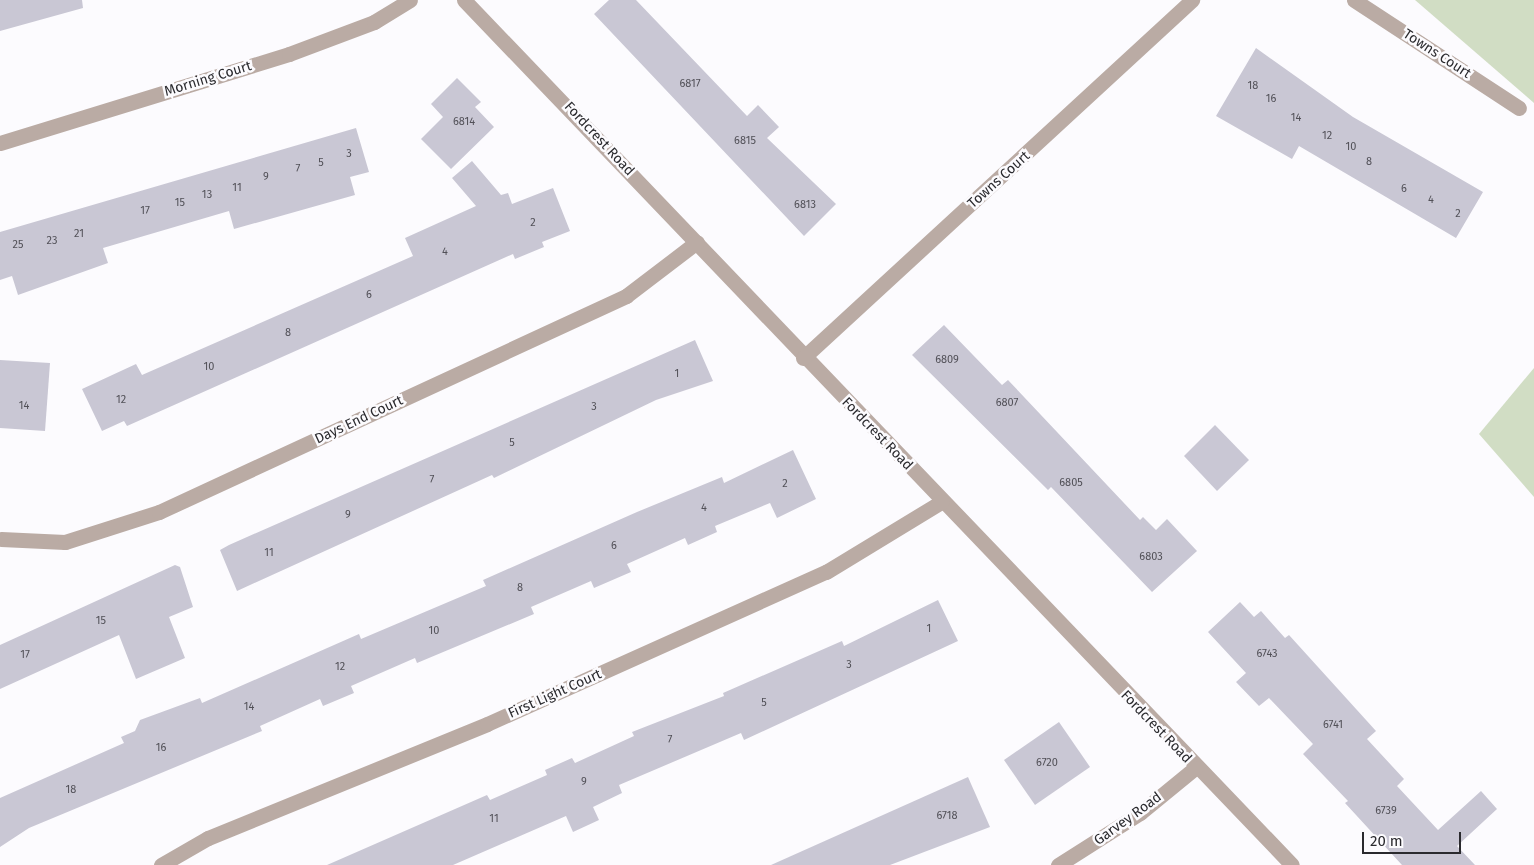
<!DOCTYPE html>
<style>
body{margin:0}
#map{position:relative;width:1534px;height:865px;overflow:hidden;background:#fcfbfe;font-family:"Fira Sans",sans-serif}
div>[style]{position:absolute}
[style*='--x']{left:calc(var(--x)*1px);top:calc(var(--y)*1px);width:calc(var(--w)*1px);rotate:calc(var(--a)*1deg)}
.green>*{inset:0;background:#d1ddc4}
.building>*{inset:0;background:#c9c7d4}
.street>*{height:15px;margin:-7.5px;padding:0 7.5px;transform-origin:7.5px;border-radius:7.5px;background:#baaba4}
span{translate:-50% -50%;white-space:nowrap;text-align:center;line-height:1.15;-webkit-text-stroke:5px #fcfbfe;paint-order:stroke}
.number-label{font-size:11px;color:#525158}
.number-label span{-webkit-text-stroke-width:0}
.street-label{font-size:14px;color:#2a2a2e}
.scale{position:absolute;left:1362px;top:832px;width:99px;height:22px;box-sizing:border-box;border:2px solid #2a2a2e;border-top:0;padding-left:6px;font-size:15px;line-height:18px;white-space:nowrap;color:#2a2a2e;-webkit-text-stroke:4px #fcfbfe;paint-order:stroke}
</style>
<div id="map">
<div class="green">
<i style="clip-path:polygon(1415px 0,1534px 0,1534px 103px)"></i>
<i style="clip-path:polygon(1534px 368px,1534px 497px,1479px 434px)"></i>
</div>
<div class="building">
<i style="clip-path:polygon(0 0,82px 0,83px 8px,0 31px)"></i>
<i style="clip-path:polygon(609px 0,636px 0,747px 116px,758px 105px,779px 127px,767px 138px,836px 204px,804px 236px,594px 14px)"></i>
<i style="clip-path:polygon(1256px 48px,1353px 117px,1483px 192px,1456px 238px,1299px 146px,1292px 159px,1216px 116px)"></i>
<i style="clip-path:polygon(457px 78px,481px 102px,475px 107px,494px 127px,451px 169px,421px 139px,443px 117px,431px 104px)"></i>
<i style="clip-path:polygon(356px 128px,369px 172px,350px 177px,355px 195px,234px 229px,229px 211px,103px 248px,108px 263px,18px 295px,12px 276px,0 280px,0 232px)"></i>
<i style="clip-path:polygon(472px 161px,501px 195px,508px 193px,512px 204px,553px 188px,570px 231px,542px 242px,544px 247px,515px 259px,513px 254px,127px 426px,124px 421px,102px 431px,82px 389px,136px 364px,142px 375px,413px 256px,405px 238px,476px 206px,452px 178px)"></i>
<i style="clip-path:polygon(944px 325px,1002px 385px,1008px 380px,1140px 520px,1143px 517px,1156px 530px,1167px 519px,1197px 551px,1152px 592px,1051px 487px,1048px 490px,912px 355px)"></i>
<i style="clip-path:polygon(695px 340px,713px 381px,656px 400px,494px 478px,492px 475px,237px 591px,220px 550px,229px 545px)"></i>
<i style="clip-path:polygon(0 360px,50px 363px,45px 431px,0 428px)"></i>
<i style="clip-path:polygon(1215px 425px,1249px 460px,1217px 491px,1184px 456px)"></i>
<i style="clip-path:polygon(793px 450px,816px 499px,777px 518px,770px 503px,715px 526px,717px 532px,688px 545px,685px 538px,627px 564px,631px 572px,594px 588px,591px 581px,531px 607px,534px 614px,417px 663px,415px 658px,351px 686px,354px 693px,323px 706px,320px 699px,260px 726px,262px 731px,29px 828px,0 847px,0 798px,124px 743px,121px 737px,135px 731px,140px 720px,200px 698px,202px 703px,359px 634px,361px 639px,486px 586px,483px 580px,637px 512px,722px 477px,724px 483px)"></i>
<i style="clip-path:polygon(175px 565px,180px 567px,193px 607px,169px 617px,185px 658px,136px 679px,119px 635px,0 689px,0 645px)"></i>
<i style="clip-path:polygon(938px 600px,958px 641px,744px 740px,741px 733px,619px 785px,622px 793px,593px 807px,599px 820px,573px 832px,566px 816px,453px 865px,327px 865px,487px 795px,490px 800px,547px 775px,545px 770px,572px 758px,575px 763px,634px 736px,632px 732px,724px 696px,723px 693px,842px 641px,844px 646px)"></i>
<i style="clip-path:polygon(1240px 602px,1254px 617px,1261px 611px,1285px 638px,1289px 635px,1376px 731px,1367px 739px,1404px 779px,1397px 786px,1438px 830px,1481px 791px,1497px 809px,1457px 846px,1475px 865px,1402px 865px,1345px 803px,1348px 801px,1303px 754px,1313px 744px,1269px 698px,1259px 706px,1236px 682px,1246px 673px,1208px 632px)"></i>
<i style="clip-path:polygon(1059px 722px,1090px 767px,1035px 805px,1004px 760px)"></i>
<i style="clip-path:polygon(968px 777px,990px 827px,890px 865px,771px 865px)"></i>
</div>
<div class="street">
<i style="--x:464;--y:0;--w:1197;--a:46.25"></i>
<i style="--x:1354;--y:0;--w:197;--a:33.2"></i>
<i style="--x:0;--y:143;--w:302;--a:-17.1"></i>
<i style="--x:289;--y:54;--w:91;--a:-20.6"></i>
<i style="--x:374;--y:22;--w:42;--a:-31.4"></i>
<i style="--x:803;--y:358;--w:529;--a:-42.62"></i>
<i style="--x:1;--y:539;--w:64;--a:2.7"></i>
<i style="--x:65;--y:542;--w:99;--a:-17.7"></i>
<i style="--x:159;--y:512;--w:515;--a:-24.82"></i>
<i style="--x:626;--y:296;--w:89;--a:-37.3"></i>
<i style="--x:161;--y:865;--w:54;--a:-29.9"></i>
<i style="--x:208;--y:838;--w:301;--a:-22.2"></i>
<i style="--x:487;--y:724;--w:372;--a:-24.2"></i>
<i style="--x:826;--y:572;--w:135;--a:-31.3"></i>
<i style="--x:1058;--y:865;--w:97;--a:-32.4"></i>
<i style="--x:1140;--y:813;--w:71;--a:-39.3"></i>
</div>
<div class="number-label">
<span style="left:690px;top:84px">6817</span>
<span style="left:1253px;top:86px">18</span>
<span style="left:1271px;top:99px">16</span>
<span style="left:1296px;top:118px">14</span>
<span style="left:464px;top:122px">6814</span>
<span style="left:1327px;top:136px">12</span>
<span style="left:745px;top:141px">6815</span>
<span style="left:1351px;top:147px">10</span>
<span style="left:349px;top:154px">3</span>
<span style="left:1369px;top:162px">8</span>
<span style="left:321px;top:163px">5</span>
<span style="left:298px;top:169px">7</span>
<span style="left:266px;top:177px">9</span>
<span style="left:237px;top:188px">11</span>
<span style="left:1404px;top:189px">6</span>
<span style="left:207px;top:195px">13</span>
<span style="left:1431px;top:200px">4</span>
<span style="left:180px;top:203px">15</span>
<span style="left:805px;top:205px">6813</span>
<span style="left:145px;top:211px">17</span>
<span style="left:1458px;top:214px">2</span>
<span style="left:533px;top:223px">2</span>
<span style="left:79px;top:234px">21</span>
<span style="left:52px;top:241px">23</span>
<span style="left:18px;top:245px">25</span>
<span style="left:445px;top:252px">4</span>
<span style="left:369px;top:295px">6</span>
<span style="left:288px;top:333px">8</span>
<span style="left:947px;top:360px">6809</span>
<span style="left:209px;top:367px">10</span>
<span style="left:677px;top:374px">1</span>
<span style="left:121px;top:400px">12</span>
<span style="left:1007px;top:403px">6807</span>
<span style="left:24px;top:406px">14</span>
<span style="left:594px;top:407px">3</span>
<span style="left:512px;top:443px">5</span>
<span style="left:432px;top:480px">7</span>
<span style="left:1071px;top:483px">6805</span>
<span style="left:785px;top:484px">2</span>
<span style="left:704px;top:508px">4</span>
<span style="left:348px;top:515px">9</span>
<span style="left:614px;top:546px">6</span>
<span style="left:269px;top:553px">11</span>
<span style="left:1151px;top:557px">6803</span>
<span style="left:520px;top:588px">8</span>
<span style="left:101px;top:621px">15</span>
<span style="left:929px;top:629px">1</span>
<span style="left:434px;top:631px">10</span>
<span style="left:1267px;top:654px">6743</span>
<span style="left:25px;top:655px">17</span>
<span style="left:849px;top:665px">3</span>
<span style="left:340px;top:667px">12</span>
<span style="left:764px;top:703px">5</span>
<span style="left:249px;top:707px">14</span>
<span style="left:1333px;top:725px">6741</span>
<span style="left:670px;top:740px">7</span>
<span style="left:161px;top:748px">16</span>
<span style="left:1047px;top:763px">6720</span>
<span style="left:584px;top:782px">9</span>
<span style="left:71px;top:790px">18</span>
<span style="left:1386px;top:811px">6739</span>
<span style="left:947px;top:816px">6718</span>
<span style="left:494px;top:819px">11</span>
</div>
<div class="street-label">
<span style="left:1437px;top:54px;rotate:33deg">Towns Court</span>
<span style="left:208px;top:79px;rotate:-17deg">Morning Court</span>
<span style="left:599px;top:139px;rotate:47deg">Fordcrest Road</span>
<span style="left:999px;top:180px;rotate:-42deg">Towns Court</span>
<span style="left:359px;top:420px;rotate:-25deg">Days End Court</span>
<span style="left:877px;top:434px;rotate:46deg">Fordcrest Road</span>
<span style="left:555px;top:694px;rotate:-24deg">First Light Court</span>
<span style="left:1156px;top:727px;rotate:46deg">Fordcrest Road</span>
<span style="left:1128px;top:819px;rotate:-36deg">Garvey Road</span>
</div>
<div class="scale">20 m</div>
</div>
